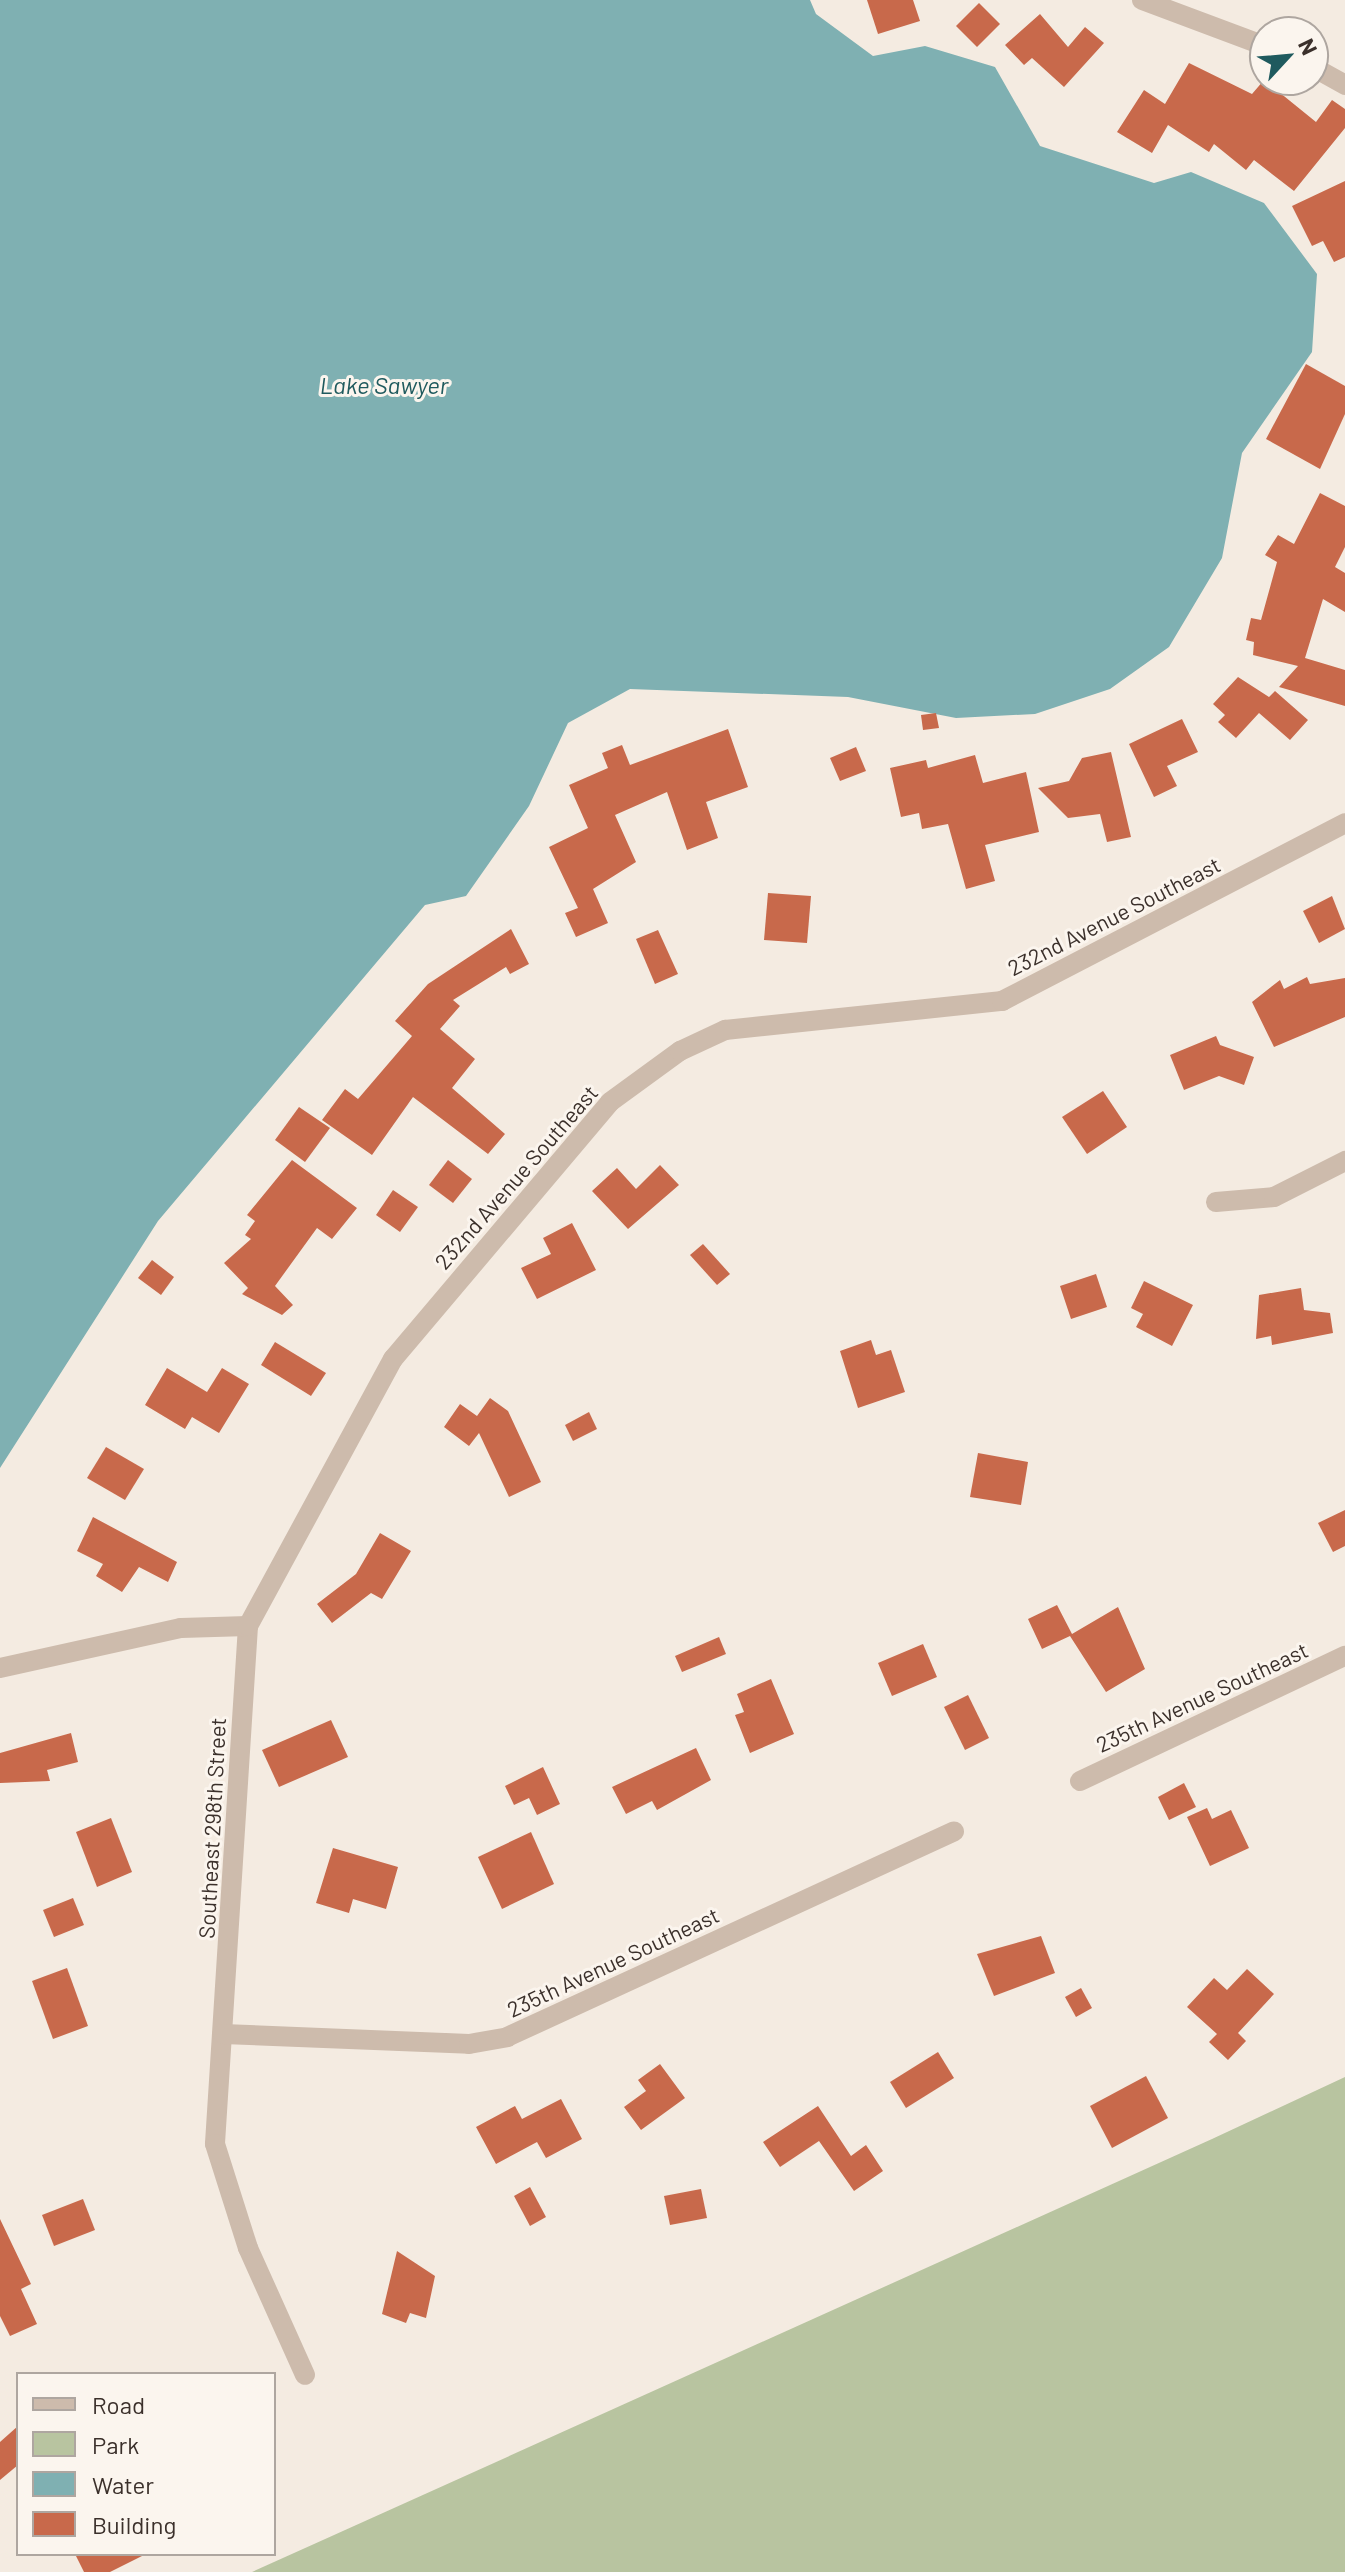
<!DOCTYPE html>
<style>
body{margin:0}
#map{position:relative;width:1345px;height:2572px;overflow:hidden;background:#f4ebe1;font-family:Barlow,sans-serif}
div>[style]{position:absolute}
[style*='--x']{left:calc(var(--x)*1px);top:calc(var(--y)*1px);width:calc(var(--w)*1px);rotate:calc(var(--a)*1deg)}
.green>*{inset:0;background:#b8c4a0}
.water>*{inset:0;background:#7fb0b2}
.building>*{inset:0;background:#c8694b}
.street>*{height:20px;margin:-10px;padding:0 10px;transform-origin:10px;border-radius:10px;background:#cdbbac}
span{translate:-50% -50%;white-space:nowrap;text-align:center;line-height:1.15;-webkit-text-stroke:6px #fbf5ee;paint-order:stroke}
.street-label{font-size:22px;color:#3b302b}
.water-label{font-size:24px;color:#1f5a5e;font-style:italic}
.legend{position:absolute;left:16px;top:2372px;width:260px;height:184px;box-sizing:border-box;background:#fbf5ee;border:2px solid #aea6a0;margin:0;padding:10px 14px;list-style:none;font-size:24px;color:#3b302b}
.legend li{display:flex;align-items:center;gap:16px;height:40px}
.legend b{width:40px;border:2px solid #aea6a0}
.north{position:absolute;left:1249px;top:16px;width:80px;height:80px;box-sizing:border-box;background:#fbf5ee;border:2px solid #aea6a0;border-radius:50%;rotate:64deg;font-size:22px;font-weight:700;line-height:32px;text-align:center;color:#3b302b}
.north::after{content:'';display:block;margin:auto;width:28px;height:36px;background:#1f5a5e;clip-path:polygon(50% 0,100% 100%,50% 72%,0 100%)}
</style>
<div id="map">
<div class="green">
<i style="clip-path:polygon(1345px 2077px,1345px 2572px,252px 2572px,1212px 2139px)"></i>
</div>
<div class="water">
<i style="clip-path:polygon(0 0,810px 0,816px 14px,873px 56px,925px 46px,995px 67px,1040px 146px,1154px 183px,1191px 172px,1264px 203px,1317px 274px,1312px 352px,1242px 453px,1222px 558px,1169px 647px,1110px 689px,1035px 714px,956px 718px,848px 697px,630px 689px,568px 723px,529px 806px,466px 896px,425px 905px,158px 1221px,0 1468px)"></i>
</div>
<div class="building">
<i style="clip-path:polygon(867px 0,913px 0,920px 21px,878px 34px)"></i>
<i style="clip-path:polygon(979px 3px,1000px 24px,977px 47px,956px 26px)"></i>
<i style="clip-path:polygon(1040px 14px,1068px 47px,1085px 27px,1104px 43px,1064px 87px,1032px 58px,1024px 65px,1005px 45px)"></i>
<i style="clip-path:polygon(1189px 63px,1252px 94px,1264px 80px,1316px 122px,1332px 100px,1345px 109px,1345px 128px,1294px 191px,1254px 160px,1246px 170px,1214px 144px,1209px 152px,1168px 125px,1152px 153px,1117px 132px,1144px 90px,1165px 104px)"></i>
<i style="clip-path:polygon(1345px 181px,1345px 257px,1334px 262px,1323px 241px,1312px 246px,1292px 206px)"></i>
<i style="clip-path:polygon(1306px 364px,1345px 386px,1345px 414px,1320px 469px,1266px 439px)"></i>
<i style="clip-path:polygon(1320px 493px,1345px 506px,1345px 547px,1335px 567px,1345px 573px,1345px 612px,1323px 599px,1305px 658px,1345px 670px,1345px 706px,1279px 687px,1298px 666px,1253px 655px,1254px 642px,1246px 640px,1251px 618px,1261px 620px,1277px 562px,1265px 555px,1278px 535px,1294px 544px)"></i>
<i style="clip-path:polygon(1238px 677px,1269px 697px,1275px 691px,1308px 720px,1290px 740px,1259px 713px,1236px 738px,1218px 722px,1225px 715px,1213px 704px)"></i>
<i style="clip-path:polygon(936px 713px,939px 728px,923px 730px,921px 715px)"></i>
<i style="clip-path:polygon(1182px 719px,1198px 752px,1167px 766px,1177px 786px,1154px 797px,1129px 744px)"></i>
<i style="clip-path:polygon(728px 729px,748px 787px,706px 802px,718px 838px,687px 850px,667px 792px,615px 815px,636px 862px,593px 889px,608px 923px,576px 937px,565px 913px,578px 908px,549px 847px,588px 828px,569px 785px,608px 768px,602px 753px,622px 745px,630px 765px)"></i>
<i style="clip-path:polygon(856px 747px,866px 771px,840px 781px,830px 758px)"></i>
<i style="clip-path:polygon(1111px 752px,1131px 837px,1107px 842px,1100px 814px,1068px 818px,1038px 788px,1069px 781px,1082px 758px)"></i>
<i style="clip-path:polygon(975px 755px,983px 783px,1026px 772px,1039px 832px,985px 845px,995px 881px,966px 889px,948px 824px,922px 829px,919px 813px,901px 817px,890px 768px,926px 760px,928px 768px)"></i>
<i style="clip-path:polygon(768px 893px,811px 896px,807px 943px,764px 940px)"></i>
<i style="clip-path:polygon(1332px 896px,1345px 929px,1319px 943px,1303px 911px)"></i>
<i style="clip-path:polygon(511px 929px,529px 964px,510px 974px,506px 967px,453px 1000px,460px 1006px,440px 1029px,475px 1059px,452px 1088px,505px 1134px,488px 1154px,413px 1097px,372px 1155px,322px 1120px,345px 1089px,358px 1099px,412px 1036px,395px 1021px,428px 984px)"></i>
<i style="clip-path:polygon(658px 930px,678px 974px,655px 984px,636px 939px)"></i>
<i style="clip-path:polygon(1307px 977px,1310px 984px,1345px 978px,1345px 1017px,1274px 1047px,1252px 1002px,1280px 980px,1284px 989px)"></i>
<i style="clip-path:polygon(1216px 1036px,1220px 1045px,1254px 1057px,1244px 1085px,1219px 1076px,1184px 1090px,1170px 1055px)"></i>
<i style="clip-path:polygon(1103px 1091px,1127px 1127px,1087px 1154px,1062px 1117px)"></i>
<i style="clip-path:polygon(299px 1107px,330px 1128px,305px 1162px,275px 1140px)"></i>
<i style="clip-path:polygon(292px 1160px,357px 1208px,332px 1239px,317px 1228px,275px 1286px,293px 1305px,282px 1315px,242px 1294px,248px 1288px,224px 1263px,251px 1239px,245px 1235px,255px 1221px,247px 1215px)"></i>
<i style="clip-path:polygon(448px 1160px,472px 1179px,453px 1203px,429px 1185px)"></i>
<i style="clip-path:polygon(660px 1165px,679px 1185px,628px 1229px,592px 1191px,617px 1168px,636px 1189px)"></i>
<i style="clip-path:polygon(393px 1190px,418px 1207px,400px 1232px,376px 1215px)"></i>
<i style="clip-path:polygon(572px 1223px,596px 1270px,537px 1299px,521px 1268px,551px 1254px,543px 1238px)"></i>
<i style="clip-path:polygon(703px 1244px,730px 1274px,717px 1285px,690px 1255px)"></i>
<i style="clip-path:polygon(152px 1260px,174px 1277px,161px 1295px,138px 1278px)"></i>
<i style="clip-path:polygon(1096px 1274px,1107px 1307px,1071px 1319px,1060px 1286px)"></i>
<i style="clip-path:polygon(1144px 1281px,1193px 1305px,1172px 1346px,1136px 1327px,1143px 1314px,1131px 1308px)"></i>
<i style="clip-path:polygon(1301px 1288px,1304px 1310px,1330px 1313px,1333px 1333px,1272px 1345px,1271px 1336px,1256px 1339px,1259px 1295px)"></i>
<i style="clip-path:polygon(871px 1340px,876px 1355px,891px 1350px,905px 1392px,858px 1408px,840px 1351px)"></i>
<i style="clip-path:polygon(275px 1342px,326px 1373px,311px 1396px,261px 1365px)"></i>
<i style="clip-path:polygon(167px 1368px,207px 1392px,222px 1368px,249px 1384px,219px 1433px,192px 1417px,185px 1429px,145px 1405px)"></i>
<i style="clip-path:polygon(490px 1398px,508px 1411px,541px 1482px,509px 1497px,479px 1433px,469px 1446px,444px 1427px,460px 1404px,477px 1416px)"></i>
<i style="clip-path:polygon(589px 1412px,597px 1429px,573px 1441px,565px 1425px)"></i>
<i style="clip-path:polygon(106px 1447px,144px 1469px,125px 1500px,87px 1478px)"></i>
<i style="clip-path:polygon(978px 1453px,1028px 1462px,1021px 1505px,970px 1497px)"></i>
<i style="clip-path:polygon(1345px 1510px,1345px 1546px,1333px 1552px,1318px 1523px)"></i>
<i style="clip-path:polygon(93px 1517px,177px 1562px,168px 1582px,139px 1567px,122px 1592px,96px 1576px,103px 1564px,77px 1551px)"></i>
<i style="clip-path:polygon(380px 1533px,411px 1551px,382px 1599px,371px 1593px,332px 1623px,317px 1604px,356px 1574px)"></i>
<i style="clip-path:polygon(1057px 1605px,1072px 1634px,1118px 1607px,1145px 1669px,1106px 1692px,1070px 1636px,1042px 1649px,1028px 1619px)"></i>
<i style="clip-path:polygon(719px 1637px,726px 1654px,682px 1672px,675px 1656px)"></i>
<i style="clip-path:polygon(923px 1644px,937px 1677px,892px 1696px,878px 1663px)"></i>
<i style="clip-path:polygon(771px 1679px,794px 1734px,750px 1753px,735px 1715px,744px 1712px,737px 1694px)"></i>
<i style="clip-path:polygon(968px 1695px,989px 1738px,965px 1750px,944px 1707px)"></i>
<i style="clip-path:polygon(331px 1720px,348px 1757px,279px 1787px,262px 1750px)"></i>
<i style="clip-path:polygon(71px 1733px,78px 1762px,47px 1770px,50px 1781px,0 1783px,0 1753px)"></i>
<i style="clip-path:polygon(696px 1748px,711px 1780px,657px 1810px,652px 1801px,626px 1814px,612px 1787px)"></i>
<i style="clip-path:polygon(543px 1767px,560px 1804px,537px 1815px,529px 1798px,514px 1805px,505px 1786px)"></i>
<i style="clip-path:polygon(1184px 1783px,1196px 1807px,1169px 1820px,1158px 1797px)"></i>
<i style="clip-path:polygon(1207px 1808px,1212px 1819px,1231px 1810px,1249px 1848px,1210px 1866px,1187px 1817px)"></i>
<i style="clip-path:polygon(111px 1818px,132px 1872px,97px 1887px,76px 1832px)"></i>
<i style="clip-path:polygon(531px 1832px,554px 1884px,502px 1909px,478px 1857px)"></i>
<i style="clip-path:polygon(333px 1848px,398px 1867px,386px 1909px,353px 1899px,349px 1913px,316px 1903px)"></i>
<i style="clip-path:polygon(73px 1898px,84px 1925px,54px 1937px,43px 1910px)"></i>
<i style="clip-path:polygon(1041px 1936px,1055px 1973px,994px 1996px,977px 1954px)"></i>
<i style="clip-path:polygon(67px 1968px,88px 2026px,53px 2039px,32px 1981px)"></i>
<i style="clip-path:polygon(1247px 1969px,1274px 1994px,1238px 2033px,1246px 2041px,1228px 2060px,1209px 2042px,1217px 2034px,1187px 2007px,1214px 1978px,1227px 1990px)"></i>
<i style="clip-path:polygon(1081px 1988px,1092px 2008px,1076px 2017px,1065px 1997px)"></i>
<i style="clip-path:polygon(938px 2052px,954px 2078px,906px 2108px,890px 2082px)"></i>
<i style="clip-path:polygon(660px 2064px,685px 2098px,641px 2130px,624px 2107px,646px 2091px,638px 2080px)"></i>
<i style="clip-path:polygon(1146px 2076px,1168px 2118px,1112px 2148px,1090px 2106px)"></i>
<i style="clip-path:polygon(561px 2099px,582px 2139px,546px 2158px,537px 2142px,496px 2164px,476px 2127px,515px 2106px,522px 2119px)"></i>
<i style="clip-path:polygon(818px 2106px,851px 2156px,866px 2145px,883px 2171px,854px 2191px,819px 2141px,780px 2167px,763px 2142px)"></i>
<i style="clip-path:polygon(530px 2187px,546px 2217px,530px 2226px,514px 2196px)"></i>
<i style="clip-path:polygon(701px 2189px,707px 2218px,670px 2225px,664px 2196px)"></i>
<i style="clip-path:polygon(83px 2199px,95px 2230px,54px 2246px,42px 2215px)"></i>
<i style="clip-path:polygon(0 2219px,31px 2284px,21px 2289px,37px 2324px,10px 2336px,0 2316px)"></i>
<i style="clip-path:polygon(397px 2251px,435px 2276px,426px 2318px,410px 2313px,406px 2323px,382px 2314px)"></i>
<i style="clip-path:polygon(18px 2426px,18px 2465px,0 2480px,0 2442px)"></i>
<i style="clip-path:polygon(75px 2554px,146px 2554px,110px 2572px,84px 2572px)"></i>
</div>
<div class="street">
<i style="--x:1142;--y:0;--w:131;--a:20.5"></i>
<i style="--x:1313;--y:67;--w:37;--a:29"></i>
<i style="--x:1216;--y:1202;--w:58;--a:-4.9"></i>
<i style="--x:1274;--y:1197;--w:80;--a:-26.9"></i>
<i style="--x:248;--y:1626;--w:519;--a:93.65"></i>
<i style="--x:215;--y:2144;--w:109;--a:72.4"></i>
<i style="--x:248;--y:2248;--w:139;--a:65.8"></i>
<i style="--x:0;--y:1668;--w:185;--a:-12.5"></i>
<i style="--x:181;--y:1628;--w:67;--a:-1.7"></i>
<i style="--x:248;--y:1626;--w:304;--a:-61.5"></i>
<i style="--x:393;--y:1359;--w:336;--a:-49.8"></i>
<i style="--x:610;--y:1102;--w:87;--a:-36.1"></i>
<i style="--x:680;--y:1051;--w:50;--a:-25"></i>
<i style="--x:725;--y:1030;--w:279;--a:-6"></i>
<i style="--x:1002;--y:1001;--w:386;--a:-27.4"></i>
<i style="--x:1080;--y:1781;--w:293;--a:-25.3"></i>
<i style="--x:223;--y:2034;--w:246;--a:2.3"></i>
<i style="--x:469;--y:2044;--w:39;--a:-10"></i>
<i style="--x:507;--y:2037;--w:492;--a:-24.7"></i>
</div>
<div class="street-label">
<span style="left:1114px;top:916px;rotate:-27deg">232nd Avenue Southeast</span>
<span style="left:516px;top:1177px;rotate:-49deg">232nd Avenue Southeast</span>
<span style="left:1202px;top:1697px;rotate:-25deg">235th Avenue Southeast</span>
<span style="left:212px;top:1828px;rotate:-87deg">Southeast 298th Street</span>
<span style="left:613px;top:1962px;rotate:-25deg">235th Avenue Southeast</span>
</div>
<div class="water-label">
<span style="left:384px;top:385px">Lake Sawyer</span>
</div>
<ul class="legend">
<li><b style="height:10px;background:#cdbbac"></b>Road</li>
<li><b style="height:22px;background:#b8c4a0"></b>Park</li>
<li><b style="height:22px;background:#7fb0b2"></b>Water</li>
<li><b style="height:22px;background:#c8694b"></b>Building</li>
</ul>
<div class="north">N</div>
</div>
